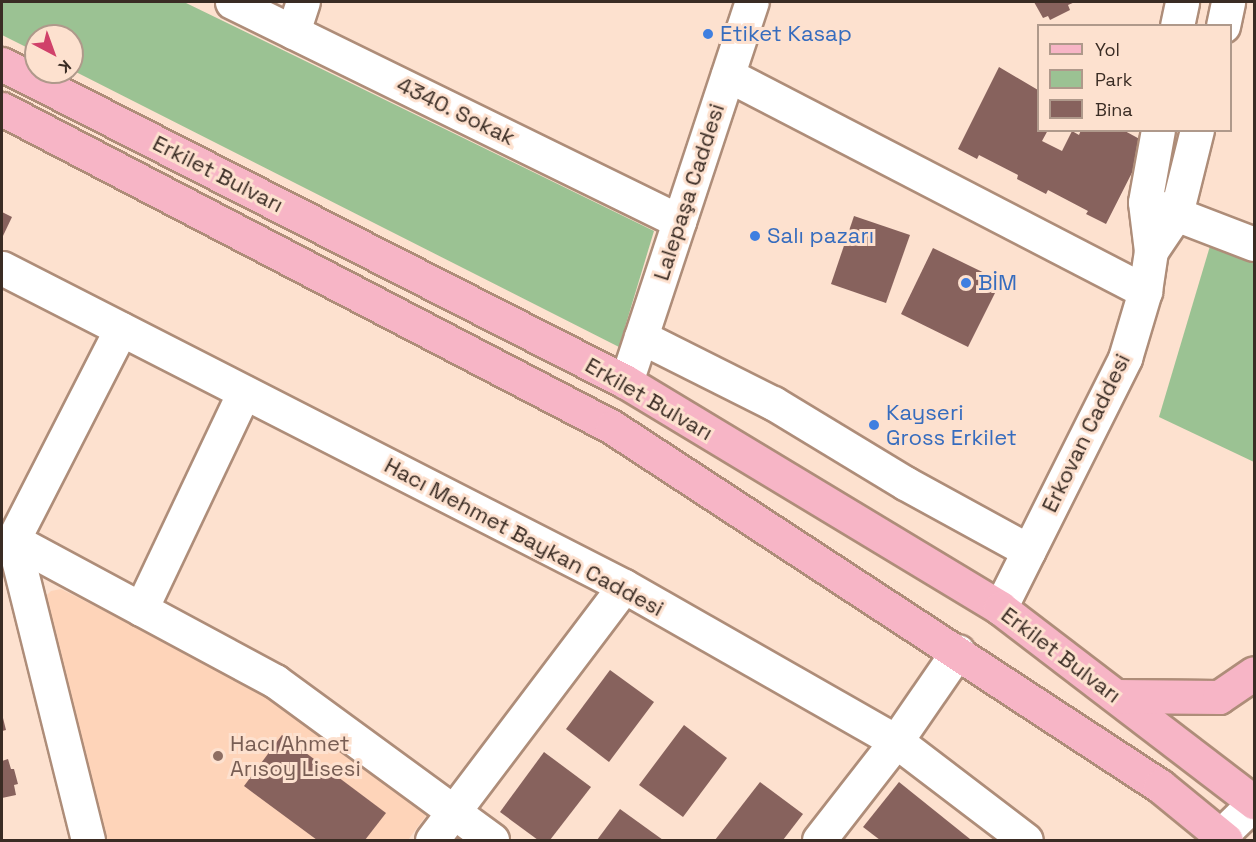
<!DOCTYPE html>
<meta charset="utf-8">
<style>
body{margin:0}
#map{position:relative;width:1256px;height:842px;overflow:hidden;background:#fde1cf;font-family:"Space Grotesk",sans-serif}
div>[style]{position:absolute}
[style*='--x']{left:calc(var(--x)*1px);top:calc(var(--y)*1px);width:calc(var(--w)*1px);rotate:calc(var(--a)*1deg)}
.built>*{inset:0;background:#fed4b9}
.green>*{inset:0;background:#9bc293}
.building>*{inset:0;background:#87625d}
.roads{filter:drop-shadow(2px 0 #ae8d79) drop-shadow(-2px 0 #ae8d79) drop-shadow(0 2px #ae8d79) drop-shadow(0 -2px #ae8d79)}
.minor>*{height:33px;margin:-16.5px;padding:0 16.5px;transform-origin:16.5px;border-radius:16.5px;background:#fff}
.major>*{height:33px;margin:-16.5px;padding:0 16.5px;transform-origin:16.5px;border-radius:16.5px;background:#f7b5c6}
.dots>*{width:16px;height:16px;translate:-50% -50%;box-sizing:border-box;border:3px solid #fde1cf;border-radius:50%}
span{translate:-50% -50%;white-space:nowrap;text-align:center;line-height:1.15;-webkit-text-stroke:6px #fde1cf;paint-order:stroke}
.shop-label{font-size:22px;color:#366cbe}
.left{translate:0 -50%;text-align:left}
.street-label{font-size:22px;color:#3a2c24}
.education-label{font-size:22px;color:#785e54}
.frame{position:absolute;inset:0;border:3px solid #3a2c24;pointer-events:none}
.legend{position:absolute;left:1037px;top:24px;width:195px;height:108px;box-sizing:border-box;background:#fde1cf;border:2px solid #af998b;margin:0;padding:8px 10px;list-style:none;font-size:18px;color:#3a2c24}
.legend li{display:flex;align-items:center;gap:12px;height:30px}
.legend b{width:30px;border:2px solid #af998b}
.north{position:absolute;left:24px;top:24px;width:60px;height:60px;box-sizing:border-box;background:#fde1cf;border:2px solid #af998b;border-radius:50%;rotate:139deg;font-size:16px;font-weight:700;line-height:24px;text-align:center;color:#3a2c24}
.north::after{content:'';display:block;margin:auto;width:21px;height:27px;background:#d0416a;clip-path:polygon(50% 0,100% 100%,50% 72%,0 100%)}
</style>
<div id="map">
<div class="built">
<i style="clip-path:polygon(61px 589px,278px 698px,428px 813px,408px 840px,106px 840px,43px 599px,51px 591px)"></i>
</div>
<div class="green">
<i style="clip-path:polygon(2px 2px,184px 2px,654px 231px,619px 347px,72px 70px,72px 36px,36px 36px,36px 52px,2px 35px)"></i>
<i style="clip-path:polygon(1213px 236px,1254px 256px,1254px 462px,1159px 417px)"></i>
</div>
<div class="building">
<i style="clip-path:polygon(1034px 2px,1075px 2px,1068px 5px,1070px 10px,1050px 20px,1048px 16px,1043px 18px)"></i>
<i style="clip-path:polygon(999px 67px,1038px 90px,1038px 130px,1048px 130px,1042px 141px,1062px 151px,1072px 131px,1079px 135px,1081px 130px,1123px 130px,1147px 143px,1106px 224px,1086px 214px,1088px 211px,1048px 190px,1046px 194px,1017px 179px,1018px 175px,979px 155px,977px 159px,958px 149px)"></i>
<i style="clip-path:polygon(2px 212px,12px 217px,2px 238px)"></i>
<i style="clip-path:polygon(854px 216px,910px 235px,886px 303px,831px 284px)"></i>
<i style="clip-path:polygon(933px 248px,1001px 281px,968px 347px,901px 314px)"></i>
<i style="clip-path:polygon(610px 670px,654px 702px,609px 762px,566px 729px)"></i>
<i style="clip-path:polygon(2px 714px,6px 730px,2px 731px)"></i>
<i style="clip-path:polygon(684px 725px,727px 758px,683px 817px,639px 785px)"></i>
<i style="clip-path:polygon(282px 735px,386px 813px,365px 840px,317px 840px,244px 786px)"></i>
<i style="clip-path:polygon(544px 752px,591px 787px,550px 840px,538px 840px,500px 812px)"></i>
<i style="clip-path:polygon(8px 759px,11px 769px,14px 769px,18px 784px,14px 785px,16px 795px,2px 798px,2px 761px)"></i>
<i style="clip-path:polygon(760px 782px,803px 814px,783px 840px,715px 840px)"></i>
<i style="clip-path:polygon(899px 782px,970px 839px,969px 840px,880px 840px,863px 827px)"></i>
<i style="clip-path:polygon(620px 809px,663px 840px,597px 840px)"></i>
</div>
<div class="roads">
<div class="minor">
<i style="--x:232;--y:2;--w:498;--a:26.1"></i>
<i style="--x:1177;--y:26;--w:25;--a:-78"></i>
<i style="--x:1223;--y:26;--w:25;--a:-78"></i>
<i style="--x:293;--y:32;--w:32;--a:-72"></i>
<i style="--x:728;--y:75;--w:470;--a:27.4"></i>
<i style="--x:1155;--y:206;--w:106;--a:21"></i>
<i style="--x:1151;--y:251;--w:45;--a:-56"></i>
<i style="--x:1176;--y:214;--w:87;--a:-76"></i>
<i style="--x:2;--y:268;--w:699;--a:27.08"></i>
<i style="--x:624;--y:586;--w:313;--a:29.7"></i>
<i style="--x:896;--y:741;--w:163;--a:37.3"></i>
<i style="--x:641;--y:337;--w:148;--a:26.6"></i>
<i style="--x:773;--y:403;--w:154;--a:31.2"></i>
<i style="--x:905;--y:483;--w:141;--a:28.7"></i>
<i style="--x:626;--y:382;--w:400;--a:-71.7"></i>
<i style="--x:2;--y:543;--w:11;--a:-15"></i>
<i style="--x:13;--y:540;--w:298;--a:28.3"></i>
<i style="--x:275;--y:681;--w:269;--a:36.2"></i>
<i style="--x:1000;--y:608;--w:280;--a:-63.4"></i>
<i style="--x:1125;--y:358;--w:70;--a:-73.4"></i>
<i style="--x:1145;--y:291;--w:40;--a:-81.5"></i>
<i style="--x:1151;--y:251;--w:49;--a:-97"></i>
<i style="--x:1145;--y:202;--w:73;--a:-79.8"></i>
<i style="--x:141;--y:609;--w:240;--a:-64.6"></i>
<i style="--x:1220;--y:836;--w:47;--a:-44.1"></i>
<i style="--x:88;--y:840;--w:309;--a:-104"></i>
<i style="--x:13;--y:540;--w:237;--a:-62.9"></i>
<i style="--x:432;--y:840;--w:318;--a:-52.9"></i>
<i style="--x:819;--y:840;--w:125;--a:-52.1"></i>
<i style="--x:896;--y:741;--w:109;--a:-55.4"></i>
</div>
<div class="major">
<i style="--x:2;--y:64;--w:700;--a:27"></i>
<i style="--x:626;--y:382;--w:437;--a:31.1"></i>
<i style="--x:1000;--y:608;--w:320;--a:37.4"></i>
<i style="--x:2;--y:109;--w:688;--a:27.53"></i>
<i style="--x:612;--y:427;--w:655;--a:33.23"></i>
<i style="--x:1160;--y:786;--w:85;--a:39.3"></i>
<i style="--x:1117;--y:696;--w:102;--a:0.6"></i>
<i style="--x:1219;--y:697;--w:42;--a:-34.4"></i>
</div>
</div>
<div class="dots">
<i style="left:708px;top:34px;background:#3f7fe0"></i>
<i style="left:755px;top:236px;background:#3f7fe0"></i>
<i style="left:966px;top:283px;background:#3f7fe0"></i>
<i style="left:874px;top:425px;background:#3f7fe0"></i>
<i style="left:218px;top:756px;background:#8d6e63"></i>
</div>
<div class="shop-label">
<span class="left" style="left:720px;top:34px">Etiket Kasap</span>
<span class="left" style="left:767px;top:236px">Salı pazarı</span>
<span class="left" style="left:978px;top:283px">BİM</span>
<span class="left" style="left:886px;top:425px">Kayseri<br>Gross Erkilet</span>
</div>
<div class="street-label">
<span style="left:456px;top:111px;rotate:26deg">4340. Sokak</span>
<span style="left:218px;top:174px;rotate:27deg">Erkilet Bulvarı</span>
<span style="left:689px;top:192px;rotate:-72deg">Lalepaşa Caddesi</span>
<span style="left:649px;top:399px;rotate:30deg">Erkilet Bulvarı</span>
<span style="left:1086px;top:433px;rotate:-64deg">Erkovan Caddesi</span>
<span style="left:524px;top:537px;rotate:28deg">Hacı Mehmet Baykan Caddesi</span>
<span style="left:1061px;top:655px;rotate:37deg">Erkilet Bulvarı</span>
</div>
<div class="education-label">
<span class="left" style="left:230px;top:756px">Hacı Ahmet<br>Arısoy Lisesi</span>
</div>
<div class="frame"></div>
<ul class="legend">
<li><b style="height:8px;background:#f7b5c6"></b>Yol</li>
<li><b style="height:16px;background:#9bc293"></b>Park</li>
<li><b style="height:16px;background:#87625d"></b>Bina</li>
</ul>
<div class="north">K</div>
</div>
